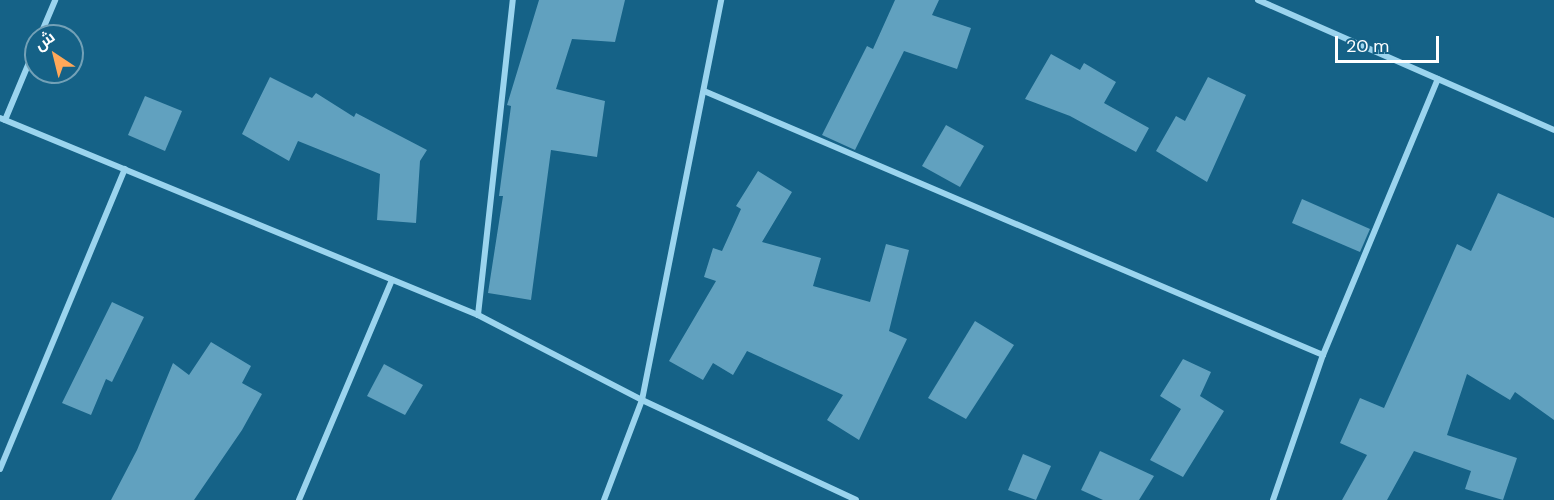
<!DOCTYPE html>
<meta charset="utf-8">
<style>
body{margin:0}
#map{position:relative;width:1554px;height:500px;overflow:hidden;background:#156287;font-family:"DM Sans",Cairo,sans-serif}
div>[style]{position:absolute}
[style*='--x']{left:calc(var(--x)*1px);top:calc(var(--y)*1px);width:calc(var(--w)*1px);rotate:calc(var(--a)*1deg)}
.building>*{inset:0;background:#61a1bf}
.minor>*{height:6px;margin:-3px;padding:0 3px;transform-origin:3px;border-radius:3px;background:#9bd4ee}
span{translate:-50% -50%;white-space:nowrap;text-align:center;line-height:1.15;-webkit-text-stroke:6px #156287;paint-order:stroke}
.north{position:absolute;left:24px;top:24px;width:60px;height:60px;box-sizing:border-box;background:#156287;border:2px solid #73a1b7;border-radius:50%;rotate:325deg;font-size:16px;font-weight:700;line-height:24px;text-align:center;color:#fff}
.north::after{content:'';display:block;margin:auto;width:21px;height:27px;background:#ffa859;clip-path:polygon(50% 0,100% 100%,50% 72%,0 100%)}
.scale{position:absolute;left:1335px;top:36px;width:104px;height:27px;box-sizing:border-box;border:3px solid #fff;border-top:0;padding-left:8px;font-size:18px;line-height:21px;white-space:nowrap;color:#fff;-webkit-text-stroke:4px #156287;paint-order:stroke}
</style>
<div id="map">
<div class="building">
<i style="clip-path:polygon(539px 0,625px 0,615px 42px,572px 39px,556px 89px,605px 101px,597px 157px,551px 150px,531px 300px,488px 293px,503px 196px,499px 196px,511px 106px,507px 105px)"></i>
<i style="clip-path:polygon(895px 0,939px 0,932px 15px,971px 28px,957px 69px,904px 51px,855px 150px,822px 135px,867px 46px,873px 49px)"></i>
<i style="clip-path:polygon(1051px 54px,1080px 70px,1084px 63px,1116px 82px,1104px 103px,1149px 128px,1136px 152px,1070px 116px,1025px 99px)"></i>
<i style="clip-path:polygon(270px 77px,312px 98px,316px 93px,354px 117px,356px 113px,427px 150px,420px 161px,416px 223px,377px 220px,380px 174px,298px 141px,289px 161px,242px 134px)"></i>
<i style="clip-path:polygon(1208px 77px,1246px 95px,1207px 182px,1156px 151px,1176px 116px,1185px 121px)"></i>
<i style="clip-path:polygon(145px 96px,182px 111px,165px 151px,128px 135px)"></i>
<i style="clip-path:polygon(946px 125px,984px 146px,960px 187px,922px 166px)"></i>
<i style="clip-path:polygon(758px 171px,792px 192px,762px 242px,821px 258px,813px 286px,870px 302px,886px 244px,909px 250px,889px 331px,907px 339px,859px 440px,827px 420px,843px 395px,747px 351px,733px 375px,713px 363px,703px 380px,669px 361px,716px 281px,704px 277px,713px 248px,722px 251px,741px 209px,736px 206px)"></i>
<i style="clip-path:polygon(1498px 193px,1554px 218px,1554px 420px,1515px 392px,1510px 400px,1467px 374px,1447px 435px,1517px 458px,1503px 500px,1465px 489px,1471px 471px,1414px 451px,1387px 500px,1342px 500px,1367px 455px,1340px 443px,1360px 398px,1384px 408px,1457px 244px,1471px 251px)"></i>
<i style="clip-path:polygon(1302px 199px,1370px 229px,1360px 252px,1292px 223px)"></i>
<i style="clip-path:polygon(112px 302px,144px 317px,112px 382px,106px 379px,91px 415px,62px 403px)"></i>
<i style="clip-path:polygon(975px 321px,1014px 345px,966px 419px,928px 398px)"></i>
<i style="clip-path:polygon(211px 342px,251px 366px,242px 383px,262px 394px,242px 430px,194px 500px,111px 500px,137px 450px,173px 363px,189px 375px)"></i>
<i style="clip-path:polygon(1183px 359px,1211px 372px,1200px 396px,1224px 411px,1183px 477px,1150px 460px,1181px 409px,1160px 396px)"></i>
<i style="clip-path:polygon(384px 364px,423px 385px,405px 415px,367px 396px)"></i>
<i style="clip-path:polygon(1100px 451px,1154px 476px,1139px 500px,1103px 500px,1081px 490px)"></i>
<i style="clip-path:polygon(1023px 454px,1051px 466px,1036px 500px,1008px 490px)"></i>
</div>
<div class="minor">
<i style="--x:1258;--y:0;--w:323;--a:23.7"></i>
<i style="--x:40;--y:36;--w:39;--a:-67"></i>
<i style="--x:704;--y:91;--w:673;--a:23.1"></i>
<i style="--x:0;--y:118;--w:517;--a:22.4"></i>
<i style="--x:478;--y:315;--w:185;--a:27.4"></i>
<i style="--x:642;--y:400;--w:236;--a:25"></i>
<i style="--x:5;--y:120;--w:80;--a:-67.3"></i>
<i style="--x:478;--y:315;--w:317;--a:-83.7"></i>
<i style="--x:0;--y:469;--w:325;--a:-67.4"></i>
<i style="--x:299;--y:500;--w:239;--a:-67.1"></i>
<i style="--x:604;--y:500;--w:107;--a:-69.2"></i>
<i style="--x:642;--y:400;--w:408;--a:-78.8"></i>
<i style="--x:1273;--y:500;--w:153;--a:-71"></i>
<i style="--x:1323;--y:355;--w:299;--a:-67.4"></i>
</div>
<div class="north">ش</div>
<div class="scale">20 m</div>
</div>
